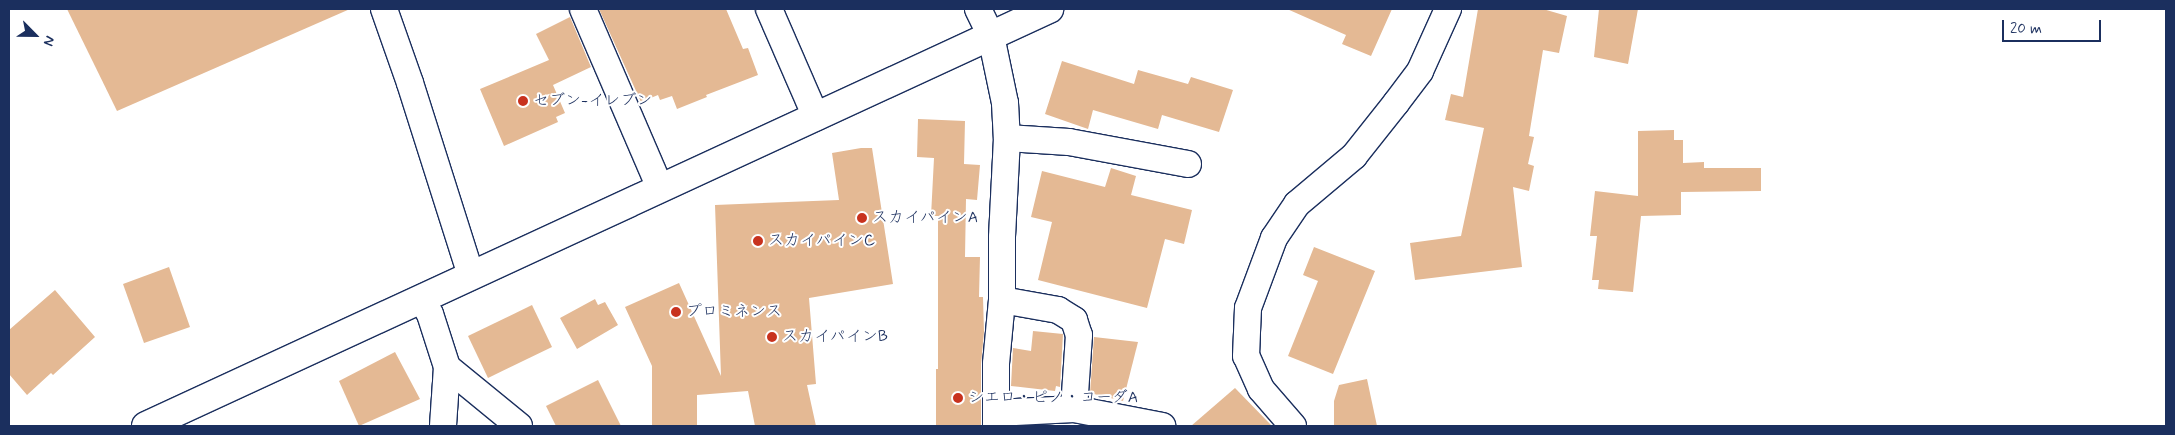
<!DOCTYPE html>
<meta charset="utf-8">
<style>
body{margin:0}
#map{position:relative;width:2175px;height:435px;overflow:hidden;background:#fff;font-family:Mynerve,"Klee One",sans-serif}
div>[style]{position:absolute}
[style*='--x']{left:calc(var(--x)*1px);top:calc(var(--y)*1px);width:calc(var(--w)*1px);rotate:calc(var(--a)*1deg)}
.building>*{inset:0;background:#e4b994}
.roads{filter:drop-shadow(1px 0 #1b2f5e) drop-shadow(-1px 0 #1b2f5e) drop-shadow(0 1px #1b2f5e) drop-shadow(0 -1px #1b2f5e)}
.minor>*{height:26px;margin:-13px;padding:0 13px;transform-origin:13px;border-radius:13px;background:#fff}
.tertiary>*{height:28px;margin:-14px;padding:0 14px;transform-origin:14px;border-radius:14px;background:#fff}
.dots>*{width:14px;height:14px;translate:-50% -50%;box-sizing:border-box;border:2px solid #fff;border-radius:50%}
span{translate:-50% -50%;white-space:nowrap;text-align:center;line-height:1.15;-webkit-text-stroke:4px #fff;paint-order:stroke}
.poi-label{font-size:16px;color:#1b2f5e}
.left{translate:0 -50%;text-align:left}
.frame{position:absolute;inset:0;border:10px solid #1b2f5e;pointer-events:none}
.north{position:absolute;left:10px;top:10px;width:50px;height:50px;-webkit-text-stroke:4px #fff;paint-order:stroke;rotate:113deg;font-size:14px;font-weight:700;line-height:20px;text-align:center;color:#1b2f5e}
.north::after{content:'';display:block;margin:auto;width:18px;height:22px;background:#1b2f5e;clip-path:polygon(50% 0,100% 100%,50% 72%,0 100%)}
.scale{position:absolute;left:2002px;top:20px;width:99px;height:22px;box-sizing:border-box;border:2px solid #1b2f5e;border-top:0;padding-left:6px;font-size:15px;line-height:18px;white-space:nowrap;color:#1b2f5e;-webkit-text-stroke:4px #fff;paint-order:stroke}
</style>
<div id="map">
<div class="building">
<i style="clip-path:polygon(67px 9px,350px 9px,117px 111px)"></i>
<i style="clip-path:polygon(599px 9px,726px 9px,743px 49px,748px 48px,758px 75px,706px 95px,707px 97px,677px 109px,672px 96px,660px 100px,658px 95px,641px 102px)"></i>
<i style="clip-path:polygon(1287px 9px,1392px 9px,1371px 56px,1342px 44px,1346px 35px)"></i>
<i style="clip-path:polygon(1478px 9px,1543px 9px,1567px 16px,1559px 53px,1543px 50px,1529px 136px,1534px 137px,1528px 164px,1534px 166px,1529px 191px,1513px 187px,1522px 267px,1415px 280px,1410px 243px,1461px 236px,1484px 128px,1445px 120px,1451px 94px,1463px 97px)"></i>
<i style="clip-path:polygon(1599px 9px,1638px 9px,1628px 64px,1594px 57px)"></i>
<i style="clip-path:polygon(570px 17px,591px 67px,553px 85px,565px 113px,556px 117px,558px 122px,504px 146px,480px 89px,549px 60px,536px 34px)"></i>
<i style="clip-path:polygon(1062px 61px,1134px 84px,1138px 70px,1188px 84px,1191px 77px,1233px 90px,1219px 132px,1162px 115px,1158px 129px,1093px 110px,1088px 129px,1045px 114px)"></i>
<i style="clip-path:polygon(918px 119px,965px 121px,964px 164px,980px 165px,977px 200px,966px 199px,965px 257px,980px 257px,979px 297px,983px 297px,984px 332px,981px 364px,981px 426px,936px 426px,936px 369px,938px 369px,938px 216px,931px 216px,934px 158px,917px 157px)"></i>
<i style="clip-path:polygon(1674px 130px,1674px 140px,1683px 140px,1683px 163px,1704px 162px,1704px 168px,1761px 168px,1761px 191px,1681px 192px,1681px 215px,1641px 216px,1633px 292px,1598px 289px,1599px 280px,1592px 280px,1597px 236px,1590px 236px,1595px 191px,1638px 196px,1638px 131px)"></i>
<i style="clip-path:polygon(861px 148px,872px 148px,893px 284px,809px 298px,816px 384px,807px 385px,816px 426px,755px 426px,748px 391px,697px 395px,697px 426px,652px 426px,652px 366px,625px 307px,679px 283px,721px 376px,715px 205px,839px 200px,832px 153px)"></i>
<i style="clip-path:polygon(1111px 168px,1136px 176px,1131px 195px,1192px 210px,1184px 244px,1165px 239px,1147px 308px,1038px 280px,1052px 222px,1031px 217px,1042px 171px,1105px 187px)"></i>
<i style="clip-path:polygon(1314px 247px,1375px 271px,1333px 374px,1288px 356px,1318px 281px,1303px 275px)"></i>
<i style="clip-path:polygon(169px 267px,190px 327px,144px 343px,123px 284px)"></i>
<i style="clip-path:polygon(55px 290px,95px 337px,53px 375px,51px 373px,27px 395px,9px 374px,9px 330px)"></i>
<i style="clip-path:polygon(595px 299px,598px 305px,605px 302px,618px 325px,577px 349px,560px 318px)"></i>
<i style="clip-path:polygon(532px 305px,552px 347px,488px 378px,468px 336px)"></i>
<i style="clip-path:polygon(1033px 331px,1063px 334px,1060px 387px,1056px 386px,1055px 391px,1011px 386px,1013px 348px,1031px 351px)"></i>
<i style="clip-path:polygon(1094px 337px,1138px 342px,1123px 401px,1090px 393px)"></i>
<i style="clip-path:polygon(395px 352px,420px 399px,359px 426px,339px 381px)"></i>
<i style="clip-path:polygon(1367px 379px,1377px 426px,1334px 426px,1334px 401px,1339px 385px)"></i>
<i style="clip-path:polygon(598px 380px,621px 426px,556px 426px,546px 406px)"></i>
<i style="clip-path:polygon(1235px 388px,1272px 426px,1191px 426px)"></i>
</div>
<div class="roads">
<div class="minor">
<i style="--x:384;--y:9;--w:78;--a:70.6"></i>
<i style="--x:410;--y:83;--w:201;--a:72.4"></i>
<i style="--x:583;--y:9;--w:195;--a:66.7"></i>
<i style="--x:769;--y:9;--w:118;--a:66.5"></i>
<i style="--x:978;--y:9;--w:30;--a:64"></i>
<i style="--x:991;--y:36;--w:68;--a:78.2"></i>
<i style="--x:1005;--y:103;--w:35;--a:87"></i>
<i style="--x:1007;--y:138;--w:100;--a:92.9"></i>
<i style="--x:1002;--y:238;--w:62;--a:90"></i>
<i style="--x:1002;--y:300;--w:64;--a:95.4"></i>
<i style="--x:996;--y:364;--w:62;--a:90"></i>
<i style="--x:1007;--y:138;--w:62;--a:3.7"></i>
<i style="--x:1069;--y:142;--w:121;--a:10.5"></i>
<i style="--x:421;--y:299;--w:17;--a:59"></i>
<i style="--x:430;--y:314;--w:56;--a:72.2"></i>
<i style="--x:447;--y:367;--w:59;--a:93.9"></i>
<i style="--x:1002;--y:300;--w:57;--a:10.1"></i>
<i style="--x:1058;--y:310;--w:19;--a:32"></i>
<i style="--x:1074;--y:320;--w:16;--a:72"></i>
<i style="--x:1079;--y:335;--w:74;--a:93.9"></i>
<i style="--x:447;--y:367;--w:93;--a:39.3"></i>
<i style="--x:996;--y:413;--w:78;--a:-2.9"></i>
<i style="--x:1074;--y:409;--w:90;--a:10.9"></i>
<i style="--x:1293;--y:426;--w:49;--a:-130.9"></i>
<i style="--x:1261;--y:389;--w:36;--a:-114"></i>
<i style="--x:1246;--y:356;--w:48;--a:-87.6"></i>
<i style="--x:1248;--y:308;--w:75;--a:-69.6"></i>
<i style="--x:1274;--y:238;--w:41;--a:-55.9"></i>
<i style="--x:1297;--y:204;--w:75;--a:-40.1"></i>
<i style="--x:1354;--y:156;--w:68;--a:-51.6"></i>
<i style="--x:1396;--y:103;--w:40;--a:-53"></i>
<i style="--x:1420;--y:71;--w:68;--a:-65.7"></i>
</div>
<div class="tertiary">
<i style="--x:146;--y:426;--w:995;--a:-24.79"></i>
</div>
</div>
<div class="dots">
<i style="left:523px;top:101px;background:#c8321e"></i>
<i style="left:862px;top:218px;background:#c8321e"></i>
<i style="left:758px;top:241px;background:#c8321e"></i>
<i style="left:676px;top:312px;background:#c8321e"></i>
<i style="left:772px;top:337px;background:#c8321e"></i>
<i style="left:958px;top:398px;background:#c8321e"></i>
</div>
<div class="poi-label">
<span class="left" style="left:533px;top:101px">セブン-イレブン</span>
<span class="left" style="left:872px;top:218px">スカイパインA</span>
<span class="left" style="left:768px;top:241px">スカイパインC</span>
<span class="left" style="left:686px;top:312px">プロミネンス</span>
<span class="left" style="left:782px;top:337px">スカイパインB</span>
<span class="left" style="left:968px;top:398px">シエロ・ピノ・コーダA</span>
</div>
<div class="frame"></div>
<div class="north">N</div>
<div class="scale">20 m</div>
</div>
